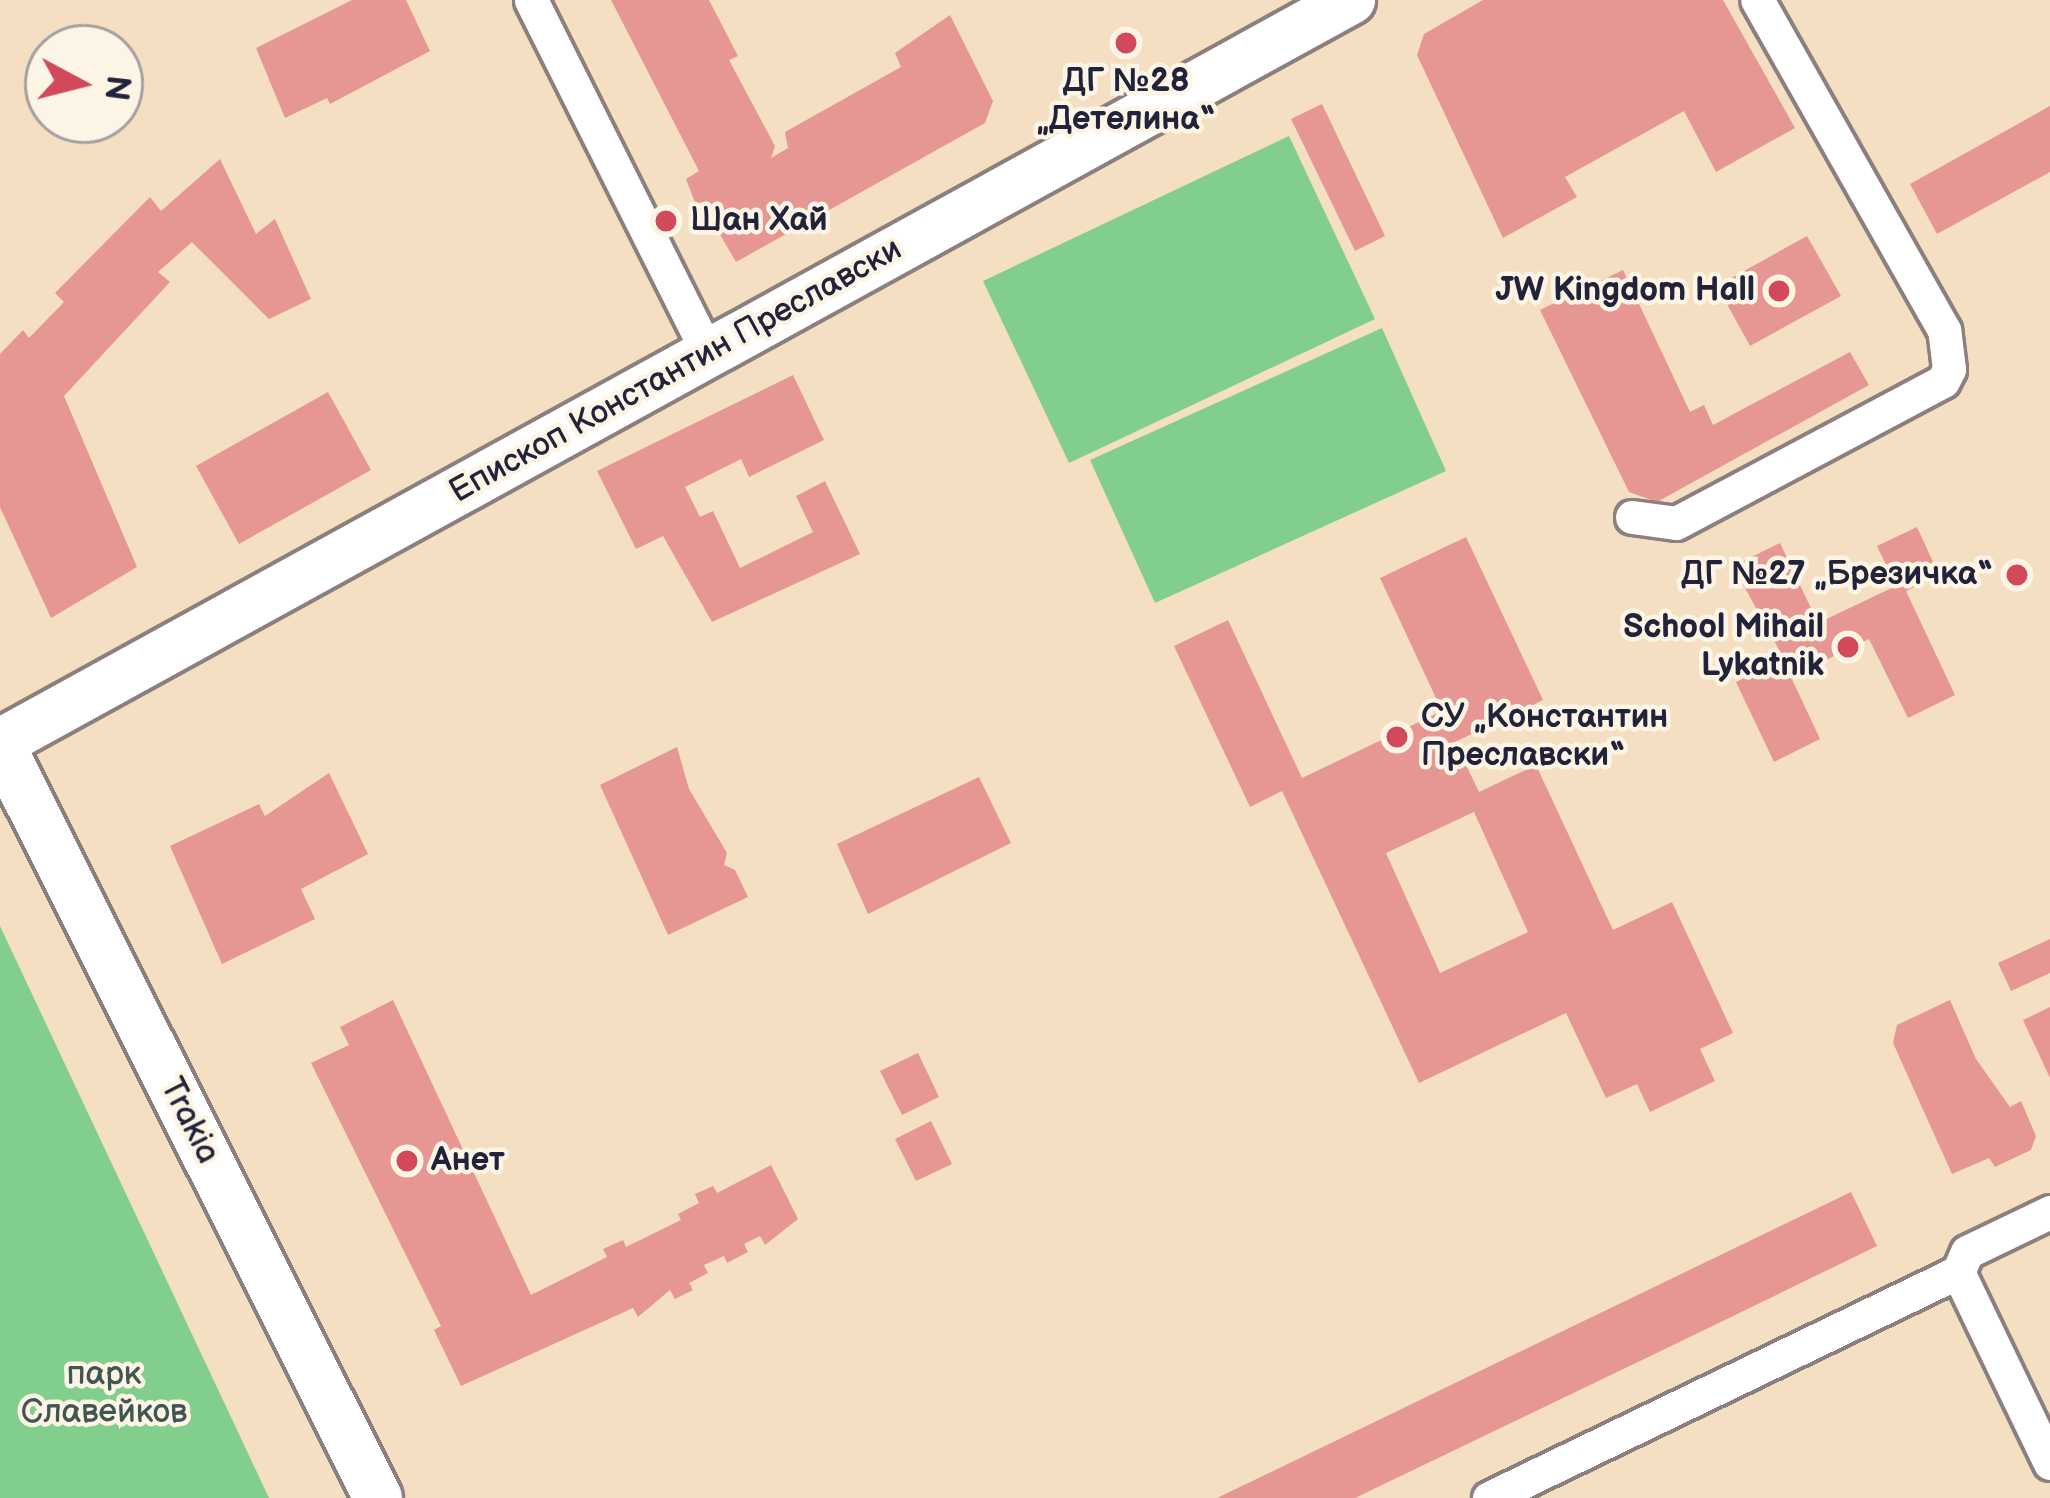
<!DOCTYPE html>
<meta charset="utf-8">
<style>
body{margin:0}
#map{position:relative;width:2050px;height:1498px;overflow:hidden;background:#f4dfc2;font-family:"Balsamiq Sans",sans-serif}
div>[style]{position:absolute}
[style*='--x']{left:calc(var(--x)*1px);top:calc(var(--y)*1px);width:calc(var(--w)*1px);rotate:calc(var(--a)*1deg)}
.green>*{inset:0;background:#82ce8c}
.building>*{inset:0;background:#e79793}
.roads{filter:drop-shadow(3px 0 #8b807e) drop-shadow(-3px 0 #8b807e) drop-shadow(0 3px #8b807e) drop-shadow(0 -3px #8b807e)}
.street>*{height:33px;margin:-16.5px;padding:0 16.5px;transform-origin:16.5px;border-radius:16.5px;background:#fff}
.secondary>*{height:48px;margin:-24px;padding:0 24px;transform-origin:24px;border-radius:24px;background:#fff}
.dots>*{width:33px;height:33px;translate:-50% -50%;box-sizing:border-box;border:6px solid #fcf5e5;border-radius:50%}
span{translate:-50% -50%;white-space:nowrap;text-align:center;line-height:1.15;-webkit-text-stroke:9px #fcf5e5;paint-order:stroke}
.poi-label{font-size:33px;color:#22223b;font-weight:700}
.left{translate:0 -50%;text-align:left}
.right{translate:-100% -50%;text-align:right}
.street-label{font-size:33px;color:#22223b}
.park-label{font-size:33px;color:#3f5653}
.north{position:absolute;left:24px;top:24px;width:120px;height:120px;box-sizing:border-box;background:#fcf5e5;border:3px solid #a5a1a1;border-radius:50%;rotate:97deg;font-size:33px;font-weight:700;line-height:48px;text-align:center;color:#22223b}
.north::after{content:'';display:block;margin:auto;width:42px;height:54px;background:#d1495b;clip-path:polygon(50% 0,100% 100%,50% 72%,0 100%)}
</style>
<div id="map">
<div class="green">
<i style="clip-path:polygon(1289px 136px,1375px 319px,1069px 463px,983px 281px)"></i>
<i style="clip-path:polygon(1382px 328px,1446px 471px,1155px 603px,1090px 460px)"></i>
<i style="clip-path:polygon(0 926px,269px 1498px,0 1498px)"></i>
</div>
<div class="building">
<i style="clip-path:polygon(352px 0,406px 0,430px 51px,330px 104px,327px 98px,285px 118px,256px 48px)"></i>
<i style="clip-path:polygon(611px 0,709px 0,738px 56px,729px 60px,775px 146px,771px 158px,788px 148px,785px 132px,901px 67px,895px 53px,950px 15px,993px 101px,985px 123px,736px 262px,701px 202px,696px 205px,686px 179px,699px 171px)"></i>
<i style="clip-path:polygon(1483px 0,1723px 0,1795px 128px,1716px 172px,1684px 111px,1565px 177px,1577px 197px,1503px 238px,1417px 55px,1424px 34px)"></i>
<i style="clip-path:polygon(1322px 104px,1385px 236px,1355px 251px,1291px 119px)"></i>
<i style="clip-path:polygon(2050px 106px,2050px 172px,1937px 234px,1910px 184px)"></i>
<i style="clip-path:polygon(220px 159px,256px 234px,275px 219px,311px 299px,269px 319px,192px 242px,158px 272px,170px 282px,64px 396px,137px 567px,51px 618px,0 507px,0 354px,23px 330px,29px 338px,64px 302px,55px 293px,150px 197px,161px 211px)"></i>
<i style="clip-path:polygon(1807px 236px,1841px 296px,1750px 346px,1717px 286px)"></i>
<i style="clip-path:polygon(1623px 270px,1690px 412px,1704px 405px,1713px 425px,1850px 352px,1869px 385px,1657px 502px,1629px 492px,1540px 310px)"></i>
<i style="clip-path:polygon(793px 375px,824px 440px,749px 477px,741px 459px,685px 487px,700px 517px,713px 511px,740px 568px,813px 532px,796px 496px,825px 481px,860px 554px,712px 622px,663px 536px,636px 549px,597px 471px)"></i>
<i style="clip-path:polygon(328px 392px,371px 470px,239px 544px,196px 466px)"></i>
<i style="clip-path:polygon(1917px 527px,1939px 575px,1906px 591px,1955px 695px,1908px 718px,1869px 639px,1791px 677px,1820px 739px,1774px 762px,1736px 682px,1784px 659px,1733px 566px,1780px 543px,1818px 623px,1896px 586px,1877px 546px)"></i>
<i style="clip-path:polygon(evenodd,1466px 537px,1543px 700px,1455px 742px,1479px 792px,1536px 765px,1613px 930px,1672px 902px,1733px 1033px,1700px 1049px,1715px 1081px,1650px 1112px,1637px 1084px,1606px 1098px,1566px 1013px,1419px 1083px,1282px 791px,1250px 807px,1174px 646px,1228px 620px,1302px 778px,1442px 711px,1380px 578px,1466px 537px,1474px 812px,1528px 932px,1440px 973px,1386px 853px,1474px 812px)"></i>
<i style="clip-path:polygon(677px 747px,689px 789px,727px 853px,724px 865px,735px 870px,748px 897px,668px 935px,600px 785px)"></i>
<i style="clip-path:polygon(329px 773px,368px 854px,301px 889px,315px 919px,222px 964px,170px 846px,259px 804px,265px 816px)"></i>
<i style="clip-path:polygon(979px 777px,1011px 843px,868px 914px,837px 844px)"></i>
<i style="clip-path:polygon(2050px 939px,2050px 973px,2011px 991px,1998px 963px)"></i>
<i style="clip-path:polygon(393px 1000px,531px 1295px,607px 1257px,603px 1249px,623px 1240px,626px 1247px,681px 1220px,678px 1214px,699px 1203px,695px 1194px,713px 1186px,717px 1193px,771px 1165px,798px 1219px,765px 1245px,760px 1236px,744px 1244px,748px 1252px,727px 1263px,724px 1256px,704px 1265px,708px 1273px,689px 1283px,693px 1290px,675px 1299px,670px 1290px,638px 1317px,633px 1308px,461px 1386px,434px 1330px,441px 1326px,311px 1063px,349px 1045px,340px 1027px)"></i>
<i style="clip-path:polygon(1950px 1000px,1976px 1059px,2010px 1107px,2021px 1101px,2036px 1136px,2031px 1150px,1995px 1167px,1989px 1158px,1952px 1174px,1893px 1043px,1897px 1025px)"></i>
<i style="clip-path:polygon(2050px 1007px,2050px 1078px,2023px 1020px)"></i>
<i style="clip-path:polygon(918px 1053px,939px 1097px,902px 1115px,880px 1071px)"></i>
<i style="clip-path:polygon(931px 1121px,952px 1164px,916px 1181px,895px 1139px)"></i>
<i style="clip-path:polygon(1851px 1192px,1877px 1246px,1665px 1349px,1355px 1498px,1217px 1498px)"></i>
</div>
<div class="roads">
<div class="street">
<i style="--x:531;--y:0;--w:395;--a:63.4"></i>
<i style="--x:1632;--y:517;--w:44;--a:7.8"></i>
<i style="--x:1676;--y:523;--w:302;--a:-28"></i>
<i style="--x:1943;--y:381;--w:13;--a:-63"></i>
<i style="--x:1949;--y:369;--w:39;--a:-97"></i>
<i style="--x:1944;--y:330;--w:379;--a:-119.5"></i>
<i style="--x:2050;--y:1212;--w:92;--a:154.3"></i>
<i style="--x:1967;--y:1252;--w:22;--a:114"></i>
<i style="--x:1958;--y:1272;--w:212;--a:64.3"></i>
<i style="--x:1489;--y:1498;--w:521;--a:-25.73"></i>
</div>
<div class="secondary">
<i style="--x:0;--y:743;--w:1542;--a:-28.81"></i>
<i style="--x:0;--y:744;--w:843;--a:63.37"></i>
</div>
</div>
<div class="dots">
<i style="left:1126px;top:43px;background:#d1495b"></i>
<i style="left:666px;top:221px;background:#d1495b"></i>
<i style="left:1779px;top:291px;background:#d1495b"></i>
<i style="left:2017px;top:575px;background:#d1495b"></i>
<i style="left:1848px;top:647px;background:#d1495b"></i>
<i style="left:1397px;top:737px;background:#d1495b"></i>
<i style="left:407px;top:1161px;background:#d1495b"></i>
</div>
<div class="poi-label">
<span style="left:1126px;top:101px">ДГ №28<br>„Детелина“</span>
<span class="left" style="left:690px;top:221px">Шан Хай</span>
<span class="right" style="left:1755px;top:291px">JW Kingdom Hall</span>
<span class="right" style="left:1993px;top:575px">ДГ №27 „Брезичка“</span>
<span class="right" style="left:1824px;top:647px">School Mihail<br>Lykatnik</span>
<span class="left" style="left:1421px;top:737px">СУ „Константин<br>Преславски“</span>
<span class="left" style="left:431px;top:1161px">Анет</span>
</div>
<div class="street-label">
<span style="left:676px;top:371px;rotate:-29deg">Епископ Константин Преславски</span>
<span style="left:189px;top:1121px;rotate:63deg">Trakia</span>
</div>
<div class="park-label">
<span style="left:104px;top:1394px">парк<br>Славейков</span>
</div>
<div class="north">N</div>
</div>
